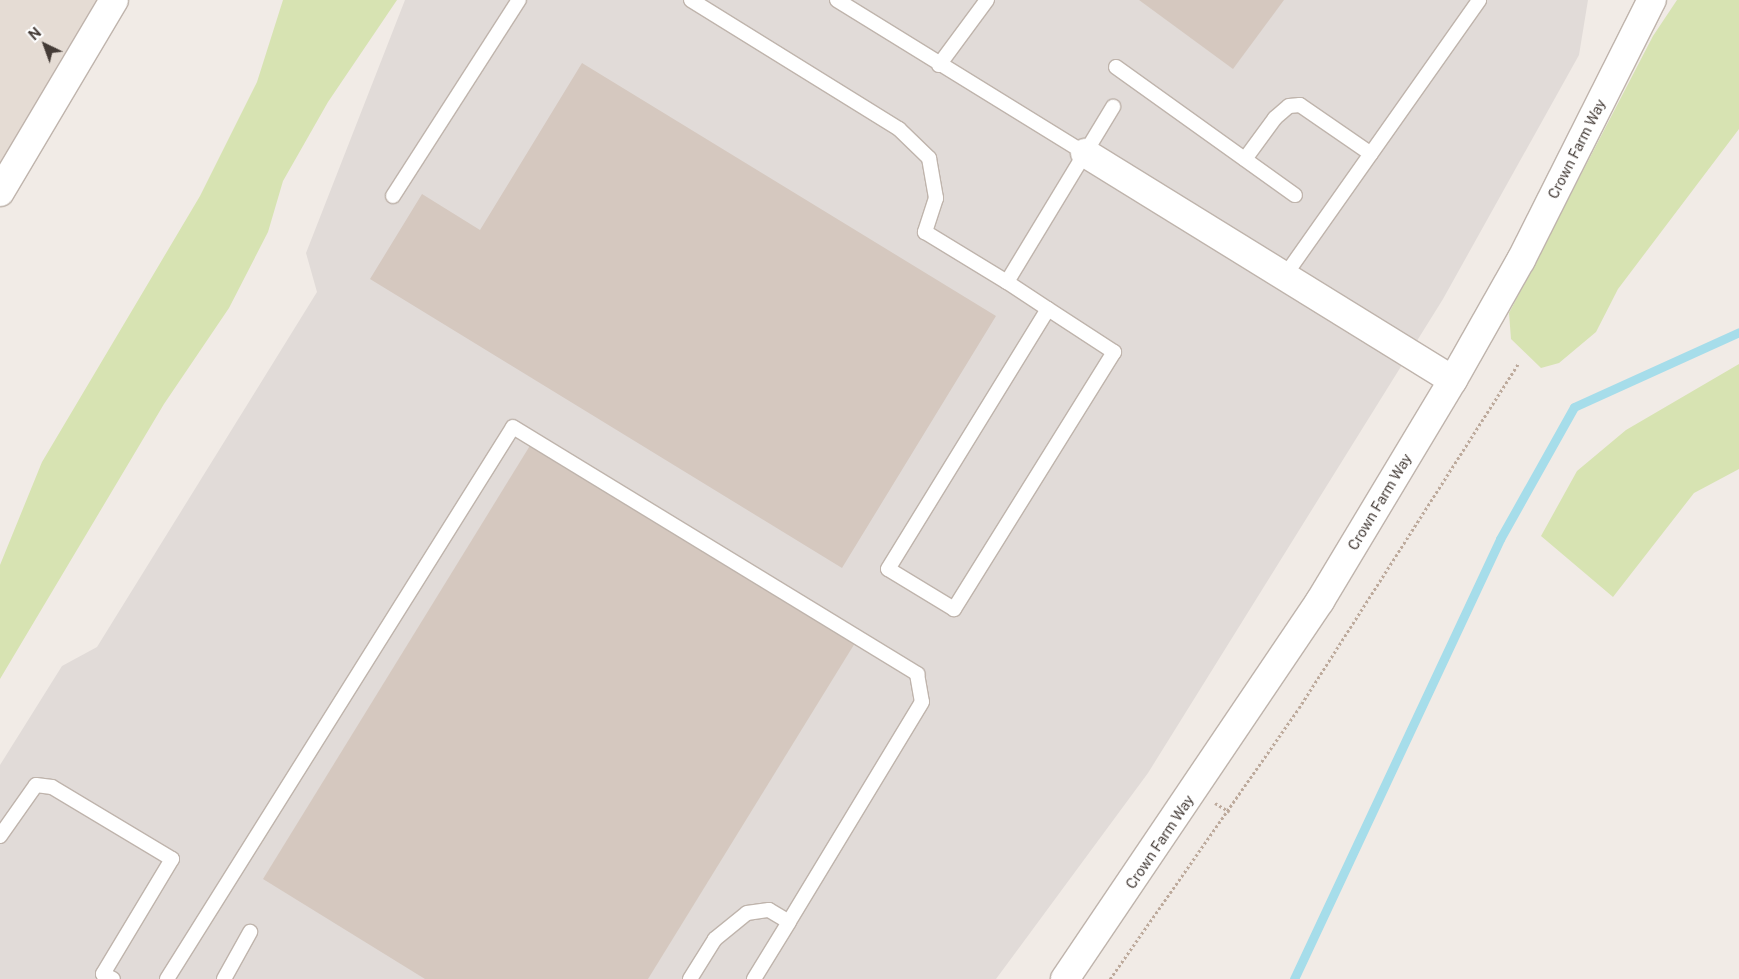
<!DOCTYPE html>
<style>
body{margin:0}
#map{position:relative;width:1739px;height:979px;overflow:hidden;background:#f1ebe6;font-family:"Public Sans",sans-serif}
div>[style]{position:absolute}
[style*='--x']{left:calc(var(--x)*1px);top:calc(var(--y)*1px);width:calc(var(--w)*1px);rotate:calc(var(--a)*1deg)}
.residential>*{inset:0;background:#e5dcd4}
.industrial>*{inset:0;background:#e1dbd8}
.green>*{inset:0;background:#d7e3b2}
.stream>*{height:9px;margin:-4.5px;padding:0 4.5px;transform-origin:4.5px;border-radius:4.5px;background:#a6ddea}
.building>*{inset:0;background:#d5c8bf}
.path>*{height:3px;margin-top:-1.5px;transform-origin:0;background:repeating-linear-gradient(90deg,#bdaa9c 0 2.5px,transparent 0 5px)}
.roads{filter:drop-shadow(1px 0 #bfb4ac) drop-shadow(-1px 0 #bfb4ac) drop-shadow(0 1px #bfb4ac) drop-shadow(0 -1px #bfb4ac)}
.service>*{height:14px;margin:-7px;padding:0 7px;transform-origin:7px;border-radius:7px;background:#fff}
.minor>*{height:28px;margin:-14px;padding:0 14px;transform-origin:14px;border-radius:14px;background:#fff}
.tertiary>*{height:28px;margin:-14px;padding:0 14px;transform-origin:14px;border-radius:14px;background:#fff}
span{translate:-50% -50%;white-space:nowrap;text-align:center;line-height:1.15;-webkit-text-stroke:4px #fff;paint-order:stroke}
.street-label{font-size:14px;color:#443b36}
.north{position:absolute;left:20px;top:20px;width:50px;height:50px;-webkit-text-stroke:4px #fff;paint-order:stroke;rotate:318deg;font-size:14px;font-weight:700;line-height:20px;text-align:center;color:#443b36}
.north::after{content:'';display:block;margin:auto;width:18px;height:22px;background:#443b36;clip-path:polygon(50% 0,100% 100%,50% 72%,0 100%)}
</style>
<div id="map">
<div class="residential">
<i style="clip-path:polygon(0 0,100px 0,0 179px)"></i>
</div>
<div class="industrial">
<i style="clip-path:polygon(405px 0,1588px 0,1579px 55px,1443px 299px,1148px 773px,996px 979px,0 979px,0 765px,62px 666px,97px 647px,317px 292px,306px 253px)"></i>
</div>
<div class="green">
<i style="clip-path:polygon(283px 0,397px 0,328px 102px,283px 181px,268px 232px,229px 308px,164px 404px,0 679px,0 565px,42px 462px,200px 196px,257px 82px)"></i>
<i style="clip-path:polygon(1677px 0,1739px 0,1739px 129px,1618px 289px,1596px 332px,1559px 363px,1541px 368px,1511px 339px,1509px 313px,1653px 36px)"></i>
<i style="clip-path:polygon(1739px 364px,1739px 469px,1694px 493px,1613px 597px,1541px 536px,1577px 471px,1626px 430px)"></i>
</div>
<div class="stream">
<i style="--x:1294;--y:979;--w:486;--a:-64.9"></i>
<i style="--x:1500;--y:539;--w:151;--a:-60.7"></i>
<i style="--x:1574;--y:407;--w:181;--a:-24.4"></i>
</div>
<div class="building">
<i style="clip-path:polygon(1139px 0,1284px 0,1233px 69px)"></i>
<i style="clip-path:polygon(582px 63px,996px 316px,842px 568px,370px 279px,422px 194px,480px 230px)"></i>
<i style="clip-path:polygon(531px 444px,855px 643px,648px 979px,425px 979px,263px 879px)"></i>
</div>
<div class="path">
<i style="--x:1215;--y:803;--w:17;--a:31"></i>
<i style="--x:1110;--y:979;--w:330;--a:-55.1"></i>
<i style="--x:1299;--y:708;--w:408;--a:-57.5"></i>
</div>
<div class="roads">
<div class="service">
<i style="--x:691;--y:0;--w:245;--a:31.8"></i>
<i style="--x:899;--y:129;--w:42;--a:44"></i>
<i style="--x:929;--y:158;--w:41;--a:80.1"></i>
<i style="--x:936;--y:198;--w:36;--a:108"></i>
<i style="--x:925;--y:232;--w:96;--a:31.4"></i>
<i style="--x:1007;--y:282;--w:49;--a:33.4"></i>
<i style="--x:1048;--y:309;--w:79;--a:33.1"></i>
<i style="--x:1114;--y:352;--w:303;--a:121.9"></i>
<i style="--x:954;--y:609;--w:77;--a:-148.8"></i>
<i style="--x:888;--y:569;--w:305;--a:-58.4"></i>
<i style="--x:837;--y:0;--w:291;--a:31.7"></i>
<i style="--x:939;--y:65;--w:81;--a:-53.6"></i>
<i style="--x:1116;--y:67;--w:220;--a:35.6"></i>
<i style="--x:1245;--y:159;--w:51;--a:-53.8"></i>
<i style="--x:1275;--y:118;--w:18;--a:-41"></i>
<i style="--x:1289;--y:106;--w:11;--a:-5"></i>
<i style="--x:1300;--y:105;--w:86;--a:34.6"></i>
<i style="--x:393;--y:196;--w:233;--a:-57.3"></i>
<i style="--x:1286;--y:274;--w:335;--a:-54.8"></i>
<i style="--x:1007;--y:282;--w:205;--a:-58.8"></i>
<i style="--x:0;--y:836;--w:62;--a:-54.8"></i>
<i style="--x:36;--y:785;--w:16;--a:7"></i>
<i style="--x:52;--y:787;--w:140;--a:31"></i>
<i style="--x:172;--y:859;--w:134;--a:121"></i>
<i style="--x:103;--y:974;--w:11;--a:27"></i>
<i style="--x:167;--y:979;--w:651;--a:-57.92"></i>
<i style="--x:513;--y:427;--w:474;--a:31.4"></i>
<i style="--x:917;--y:674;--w:28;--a:80"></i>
<i style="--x:922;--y:702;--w:257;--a:121.2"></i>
<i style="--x:224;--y:979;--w:54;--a:-61"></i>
<i style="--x:690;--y:979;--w:47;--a:-58"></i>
<i style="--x:715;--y:939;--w:41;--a:-39.1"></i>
<i style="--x:747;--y:913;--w:22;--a:-8"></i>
<i style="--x:769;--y:910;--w:23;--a:31"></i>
<i style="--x:789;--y:922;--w:67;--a:121.6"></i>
</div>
<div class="minor">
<i style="--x:1085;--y:153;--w:432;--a:31.7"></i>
<i style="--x:0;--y:192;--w:223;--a:-59.3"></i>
</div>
<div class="tertiary">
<i style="--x:1065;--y:979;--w:456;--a:-56"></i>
<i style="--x:1320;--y:601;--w:258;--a:-59"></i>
<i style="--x:1453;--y:380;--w:138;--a:-60.5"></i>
<i style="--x:1521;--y:260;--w:291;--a:-63.3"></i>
</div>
</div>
<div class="street-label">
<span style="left:1577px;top:149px;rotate:-63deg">Crown Farm Way</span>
<span style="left:1380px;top:502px;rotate:-59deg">Crown Farm Way</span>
<span style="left:1160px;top:842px;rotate:-56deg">Crown Farm Way</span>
</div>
<div class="north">N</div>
</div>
